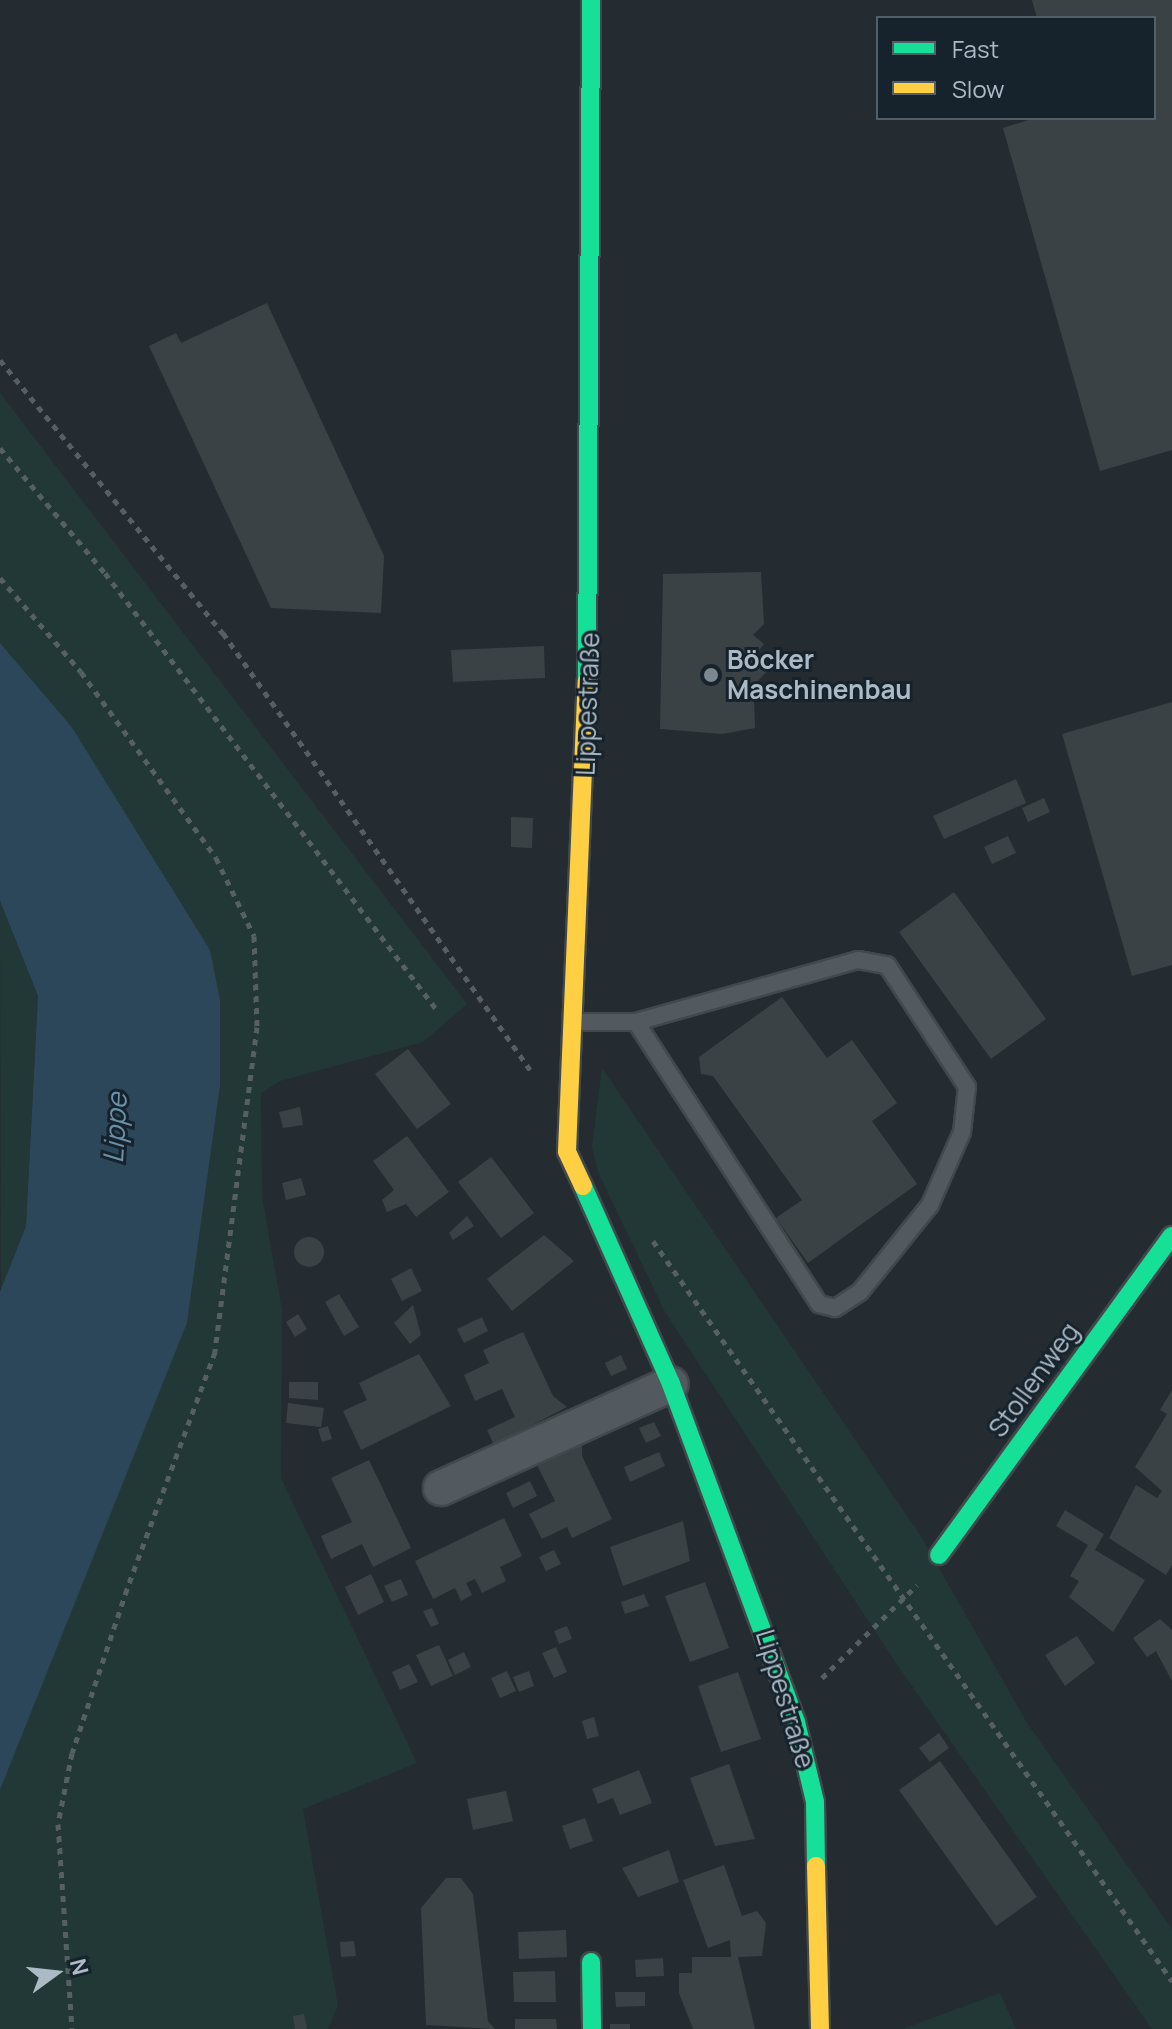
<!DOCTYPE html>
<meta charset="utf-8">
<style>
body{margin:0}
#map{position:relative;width:1172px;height:2029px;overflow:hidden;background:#242c31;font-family:Manrope,sans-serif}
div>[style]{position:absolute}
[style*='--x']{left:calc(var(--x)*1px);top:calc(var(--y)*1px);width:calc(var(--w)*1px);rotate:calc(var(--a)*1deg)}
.green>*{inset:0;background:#213837}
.water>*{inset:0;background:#2d475a}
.building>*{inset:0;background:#3b4246}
.round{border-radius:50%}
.path>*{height:5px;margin-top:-2.5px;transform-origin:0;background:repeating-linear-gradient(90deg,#565f64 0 6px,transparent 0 12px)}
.roads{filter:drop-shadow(2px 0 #42484c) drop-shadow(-2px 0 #42484c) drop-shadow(0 2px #42484c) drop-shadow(0 -2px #42484c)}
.lane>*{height:16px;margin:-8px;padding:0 8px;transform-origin:8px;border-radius:8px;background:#525a60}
.street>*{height:34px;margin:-17px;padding:0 17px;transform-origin:17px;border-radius:17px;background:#525a60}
.fast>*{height:18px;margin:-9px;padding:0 9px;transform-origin:9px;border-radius:9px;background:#16e098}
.slow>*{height:18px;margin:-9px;padding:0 9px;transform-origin:9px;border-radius:9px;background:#ffcf43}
.dots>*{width:22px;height:22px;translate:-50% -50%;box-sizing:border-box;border:4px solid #17232c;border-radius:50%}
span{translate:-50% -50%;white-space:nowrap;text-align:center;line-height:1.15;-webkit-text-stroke:6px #17232c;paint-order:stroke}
.poi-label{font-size:26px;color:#abbac5;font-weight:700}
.left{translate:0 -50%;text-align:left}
.street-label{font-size:26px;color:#abbac5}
.water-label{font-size:28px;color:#6991ab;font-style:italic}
.legend{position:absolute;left:876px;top:16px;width:280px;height:104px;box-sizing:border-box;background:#17232c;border:2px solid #525f69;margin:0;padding:10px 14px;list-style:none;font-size:24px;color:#abbac5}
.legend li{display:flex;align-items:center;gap:16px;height:40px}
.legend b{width:40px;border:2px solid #525f69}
.north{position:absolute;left:16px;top:1933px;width:80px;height:80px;-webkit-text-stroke:6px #17232c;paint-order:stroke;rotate:75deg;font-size:22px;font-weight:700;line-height:32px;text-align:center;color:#abbac5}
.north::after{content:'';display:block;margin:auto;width:28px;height:36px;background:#abbac5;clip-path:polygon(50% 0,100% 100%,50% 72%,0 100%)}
</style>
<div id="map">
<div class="green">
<i style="clip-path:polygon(0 393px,467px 1004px,423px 1042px,280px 1081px,261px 1093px,262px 1196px,282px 1310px,281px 1478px,417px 1763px,303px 1809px,338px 2006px,328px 2029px,0 2029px,0 1790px,187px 1323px,220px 1086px,220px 1000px,71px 726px,0 643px)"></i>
<i style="clip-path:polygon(0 901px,38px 996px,26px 1226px,1px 1292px)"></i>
<i style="clip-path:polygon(602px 1068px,922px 1538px,1027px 1723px,1172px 1929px,1172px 2029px,1152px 2029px,898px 1666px,665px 1312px,598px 1172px,592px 1147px)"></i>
<i style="clip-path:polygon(1000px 1993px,1016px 2029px,903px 2029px)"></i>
</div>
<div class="water">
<i style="clip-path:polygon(0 643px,71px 726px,210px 950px,220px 1000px,220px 1086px,187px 1323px,0 1790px,0 1292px,26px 1226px,38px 996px,0 901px)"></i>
</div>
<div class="building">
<i style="clip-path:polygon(1032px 0,1172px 0,1172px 450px,1100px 471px,1003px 128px,1035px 118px,1154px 118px,1154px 18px,1037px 18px)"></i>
<i style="clip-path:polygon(267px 303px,384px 556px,381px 613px,271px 608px,149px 346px,176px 333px,181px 343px)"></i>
<i style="clip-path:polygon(761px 572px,764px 624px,753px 635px,764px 644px,754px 656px,770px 668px,757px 682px,763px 687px,754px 699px,755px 728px,722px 734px,660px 729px,663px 574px)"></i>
<i style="clip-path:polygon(544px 646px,545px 678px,453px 682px,451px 650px)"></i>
<i style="clip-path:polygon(1172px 702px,1172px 965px,1132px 976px,1062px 734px)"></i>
<i style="clip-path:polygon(1016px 779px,1026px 803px,944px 839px,933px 816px)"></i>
<i style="clip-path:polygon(1044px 798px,1050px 812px,1028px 822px,1022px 808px)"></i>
<i style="clip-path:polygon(511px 817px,533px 818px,532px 848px,511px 847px)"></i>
<i style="clip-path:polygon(1008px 836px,1016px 853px,992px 864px,984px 847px)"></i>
<i style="clip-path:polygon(954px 892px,1046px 1019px,991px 1059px,899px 932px)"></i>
<i style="clip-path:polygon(782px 997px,827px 1058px,852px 1040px,897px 1103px,872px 1121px,917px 1184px,808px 1263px,776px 1218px,802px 1200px,713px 1076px,701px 1074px,699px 1057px)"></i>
<i style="clip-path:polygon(408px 1049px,451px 1104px,417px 1129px,375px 1074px)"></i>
<i style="clip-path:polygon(300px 1107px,303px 1125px,283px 1128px,279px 1112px)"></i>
<i style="clip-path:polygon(407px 1136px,449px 1192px,416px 1217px,406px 1204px,387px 1212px,382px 1200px,394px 1190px,373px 1161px)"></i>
<i style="clip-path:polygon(491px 1157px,534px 1213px,501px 1238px,458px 1182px)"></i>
<i style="clip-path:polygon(301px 1178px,306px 1195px,286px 1200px,282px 1183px)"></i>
<i style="clip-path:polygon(467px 1216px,474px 1226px,453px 1240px,449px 1233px)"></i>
<i style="clip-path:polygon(544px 1235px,574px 1261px,512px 1311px,487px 1279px)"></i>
<i class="round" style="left:294px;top:1237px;width:30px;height:30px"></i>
<i style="clip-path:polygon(411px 1268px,422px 1291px,402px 1301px,391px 1279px)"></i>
<i style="clip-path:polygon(339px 1294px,359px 1327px,344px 1336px,325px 1302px)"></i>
<i style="clip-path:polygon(413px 1305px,421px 1335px,410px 1344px,394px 1323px)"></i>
<i style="clip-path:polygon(298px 1314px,307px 1329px,295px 1337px,286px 1322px)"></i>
<i style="clip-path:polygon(482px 1317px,488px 1331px,464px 1343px,457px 1329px)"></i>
<i style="clip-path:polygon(523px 1332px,553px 1396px,567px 1407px,494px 1445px,487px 1430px,515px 1417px,502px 1389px,475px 1401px,464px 1375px,489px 1363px,483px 1350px)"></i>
<i style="clip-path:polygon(419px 1354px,451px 1406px,361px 1450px,343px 1411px,367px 1400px,359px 1383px)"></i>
<i style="clip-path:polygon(621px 1355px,627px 1369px,611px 1376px,605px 1363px)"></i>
<i style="clip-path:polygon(289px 1382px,318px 1382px,318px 1400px,289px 1398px)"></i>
<i style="clip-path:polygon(1172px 1390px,1172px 1565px,1166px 1575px,1109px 1538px,1136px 1485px,1157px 1498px,1162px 1491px,1135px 1467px,1167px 1414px,1160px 1410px)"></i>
<i style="clip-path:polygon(288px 1403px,324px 1408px,321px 1427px,286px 1423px)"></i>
<i style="clip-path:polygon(654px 1422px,661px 1436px,646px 1443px,639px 1428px)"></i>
<i style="clip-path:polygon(328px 1426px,332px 1439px,322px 1442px,318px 1429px)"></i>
<i style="clip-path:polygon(582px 1438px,582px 1456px,612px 1519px,572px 1538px,567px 1527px,542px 1539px,529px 1514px,555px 1501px,533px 1457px)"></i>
<i style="clip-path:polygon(659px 1452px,665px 1466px,630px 1482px,624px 1467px)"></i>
<i style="clip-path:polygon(369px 1460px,411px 1548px,373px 1567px,362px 1544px,331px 1559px,321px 1536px,352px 1522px,331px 1478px)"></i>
<i style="clip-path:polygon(530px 1481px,537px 1496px,513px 1508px,506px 1493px)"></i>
<i style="clip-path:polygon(1065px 1510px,1104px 1534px,1095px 1550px,1145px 1580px,1113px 1632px,1069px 1597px,1079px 1581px,1070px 1576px,1088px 1545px,1056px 1526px)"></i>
<i style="clip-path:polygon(504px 1518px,522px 1556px,500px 1567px,506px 1581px,482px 1593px,475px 1579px,466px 1583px,472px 1595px,461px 1601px,455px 1588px,433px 1599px,415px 1561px)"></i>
<i style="clip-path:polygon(683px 1521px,690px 1561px,623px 1586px,610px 1547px)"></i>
<i style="clip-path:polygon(554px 1550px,561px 1564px,546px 1571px,539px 1557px)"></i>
<i style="clip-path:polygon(371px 1574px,384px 1602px,358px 1615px,345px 1587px)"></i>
<i style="clip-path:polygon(401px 1579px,408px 1595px,392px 1602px,384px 1586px)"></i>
<i style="clip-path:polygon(705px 1582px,729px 1648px,690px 1662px,665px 1596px)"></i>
<i style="clip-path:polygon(644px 1594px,649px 1606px,625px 1614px,621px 1602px)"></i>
<i style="clip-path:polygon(432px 1608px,439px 1624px,431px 1627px,423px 1611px)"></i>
<i style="clip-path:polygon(1160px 1619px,1172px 1630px,1172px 1681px,1156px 1651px,1147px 1657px,1133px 1638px)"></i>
<i style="clip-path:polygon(567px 1626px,572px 1639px,559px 1644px,554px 1631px)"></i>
<i style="clip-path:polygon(1077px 1636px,1095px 1663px,1065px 1686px,1045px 1655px)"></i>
<i style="clip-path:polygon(439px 1645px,453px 1676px,431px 1686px,416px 1655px)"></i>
<i style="clip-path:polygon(556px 1647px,567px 1672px,554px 1678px,542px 1653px)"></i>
<i style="clip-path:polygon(464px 1652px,471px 1667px,455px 1675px,448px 1660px)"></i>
<i style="clip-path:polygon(409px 1664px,418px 1682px,400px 1690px,392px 1672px)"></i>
<i style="clip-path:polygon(507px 1671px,516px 1691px,500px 1698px,491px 1678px)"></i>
<i style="clip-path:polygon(529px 1671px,534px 1686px,519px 1692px,513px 1677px)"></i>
<i style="clip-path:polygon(738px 1672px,761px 1739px,721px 1752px,698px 1686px)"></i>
<i style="clip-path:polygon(594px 1717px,599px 1736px,587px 1739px,582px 1721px)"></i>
<i style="clip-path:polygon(939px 1733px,949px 1748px,930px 1762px,919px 1748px)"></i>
<i style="clip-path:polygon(940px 1761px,1037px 1897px,996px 1926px,899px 1790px)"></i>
<i style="clip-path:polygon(729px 1764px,755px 1839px,715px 1846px,690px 1778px)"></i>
<i style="clip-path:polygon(639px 1770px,652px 1803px,620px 1815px,613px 1798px,598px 1804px,592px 1789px)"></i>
<i style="clip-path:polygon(506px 1791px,513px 1821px,473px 1830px,467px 1799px)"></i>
<i style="clip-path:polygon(585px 1818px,593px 1841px,570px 1849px,562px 1826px)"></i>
<i style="clip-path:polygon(669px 1850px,679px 1882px,638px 1897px,622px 1868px)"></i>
<i style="clip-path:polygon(724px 1865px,742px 1916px,757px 1911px,766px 1923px,762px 1956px,738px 1957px,755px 2029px,693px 2029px,679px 1993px,679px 1973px,692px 1973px,692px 1957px,731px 1957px,730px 1940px,708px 1948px,683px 1880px)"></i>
<i style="clip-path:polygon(446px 1878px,461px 1878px,473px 1894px,488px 2021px,495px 2029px,426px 2025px,421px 1908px)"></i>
<i style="clip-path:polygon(566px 1930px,567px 1957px,519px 1959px,518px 1932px)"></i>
<i style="clip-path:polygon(354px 1941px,356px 1956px,341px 1957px,340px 1942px)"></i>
<i style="clip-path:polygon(663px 1958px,664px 1976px,636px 1977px,635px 1960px)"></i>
<i style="clip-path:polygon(555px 1971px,556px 2002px,514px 2002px,513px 1972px)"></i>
<i style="clip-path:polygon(615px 1992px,645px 1992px,645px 2006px,616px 2007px)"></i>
<i style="clip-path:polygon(304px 2014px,307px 2029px,295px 2029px,293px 2016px)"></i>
<i style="clip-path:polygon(515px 2019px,556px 2019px,557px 2029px,515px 2029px)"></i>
<i style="clip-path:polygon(610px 2024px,630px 2024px,630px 2029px,610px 2029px)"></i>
</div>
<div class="path">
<i style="--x:0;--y:360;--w:353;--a:50.8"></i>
<i style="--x:223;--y:633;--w:535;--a:54.89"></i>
<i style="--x:0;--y:448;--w:163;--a:50"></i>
<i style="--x:105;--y:573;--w:549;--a:52.78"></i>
<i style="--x:0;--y:578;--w:124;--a:49.2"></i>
<i style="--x:81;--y:672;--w:230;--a:54"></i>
<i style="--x:216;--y:858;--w:87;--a:64"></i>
<i style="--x:254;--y:936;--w:91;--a:88.1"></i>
<i style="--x:257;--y:1027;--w:328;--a:97.4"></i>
<i style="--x:215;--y:1352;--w:253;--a:110.4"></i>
<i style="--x:127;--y:1589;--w:173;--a:108.5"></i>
<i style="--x:72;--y:1753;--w:72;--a:101.2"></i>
<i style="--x:58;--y:1824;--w:205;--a:86.1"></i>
<i style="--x:653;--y:1241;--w:904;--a:54.96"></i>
<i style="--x:822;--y:1678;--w:133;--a:-44.4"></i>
</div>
<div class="roads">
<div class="lane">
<i style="--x:574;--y:1022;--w:62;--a:0"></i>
<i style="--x:636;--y:1022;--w:230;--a:-15.6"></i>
<i style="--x:858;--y:960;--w:29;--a:10"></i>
<i style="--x:887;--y:965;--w:146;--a:56.7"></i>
<i style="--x:967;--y:1087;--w:45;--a:96.3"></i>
<i style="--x:962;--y:1132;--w:80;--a:113.7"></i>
<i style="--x:930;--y:1205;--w:112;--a:128.8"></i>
<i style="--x:860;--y:1292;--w:30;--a:147"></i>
<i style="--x:835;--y:1308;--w:16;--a:-166"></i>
<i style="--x:819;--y:1304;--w:336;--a:-123"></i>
</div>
<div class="street">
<i style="--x:441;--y:1488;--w:252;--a:-24.3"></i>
</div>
<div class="fast">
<i style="--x:587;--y:681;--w:681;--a:-89.66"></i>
<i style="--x:583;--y:1186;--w:217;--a:66"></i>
<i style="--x:671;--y:1384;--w:360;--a:69.7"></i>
<i style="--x:796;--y:1722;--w:82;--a:76.6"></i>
<i style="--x:815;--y:1802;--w:64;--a:89.1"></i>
<i style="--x:939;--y:1555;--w:395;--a:-53.9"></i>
<i style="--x:591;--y:1962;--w:67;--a:89.1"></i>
</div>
<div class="slow">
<i style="--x:583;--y:1186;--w:38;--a:-115"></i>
<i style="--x:567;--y:1151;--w:470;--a:-87.6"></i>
<i style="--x:816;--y:1866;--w:163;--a:88.6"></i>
</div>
</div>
<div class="dots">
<i style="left:711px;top:675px;background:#7c8891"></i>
</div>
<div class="poi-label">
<span class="left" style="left:727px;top:675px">Böcker<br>Maschinenbau</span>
</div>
<div class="street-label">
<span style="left:588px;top:704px;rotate:-88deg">Lippestraße</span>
<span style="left:1034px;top:1380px;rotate:-54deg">Stollenweg</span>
<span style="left:785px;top:1699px;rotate:73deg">Lippestraße</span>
</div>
<div class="water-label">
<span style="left:114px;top:1128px;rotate:-87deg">Lippe</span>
</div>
<ul class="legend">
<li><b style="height:10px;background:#16e098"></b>Fast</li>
<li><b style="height:10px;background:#ffcf43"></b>Slow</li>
</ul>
<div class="north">N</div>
</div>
